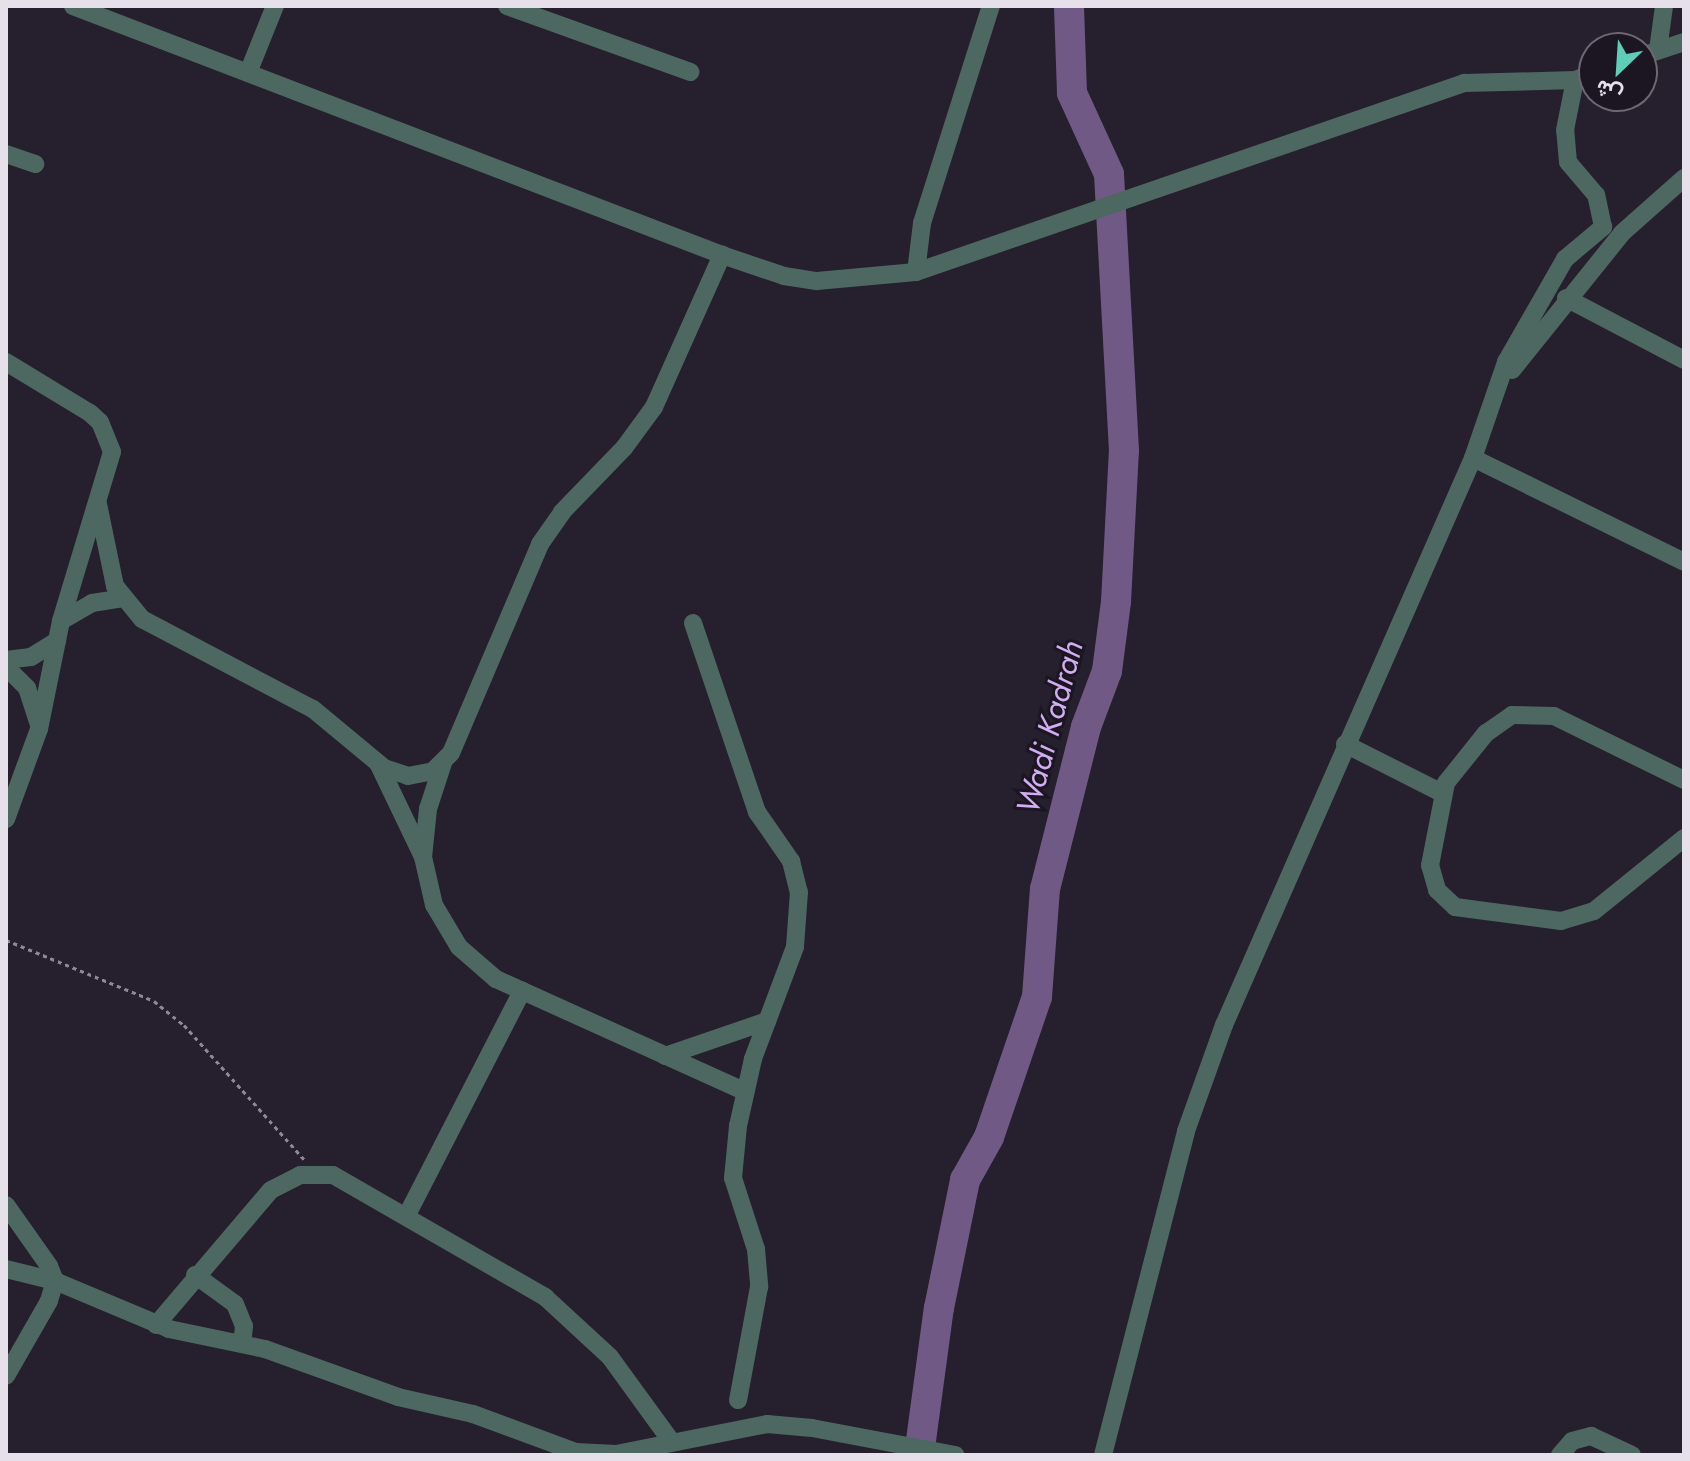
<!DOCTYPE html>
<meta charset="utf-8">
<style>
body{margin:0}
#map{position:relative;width:1690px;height:1461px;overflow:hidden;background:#261f2d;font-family:Jost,Vazirmatn,sans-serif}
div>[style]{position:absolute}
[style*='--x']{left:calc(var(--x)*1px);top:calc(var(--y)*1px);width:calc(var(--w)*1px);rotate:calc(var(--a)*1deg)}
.river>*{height:30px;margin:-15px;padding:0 15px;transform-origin:15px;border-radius:15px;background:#705a85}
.path>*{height:3px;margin-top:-1.5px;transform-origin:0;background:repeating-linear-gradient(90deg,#8f8995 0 4px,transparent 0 8px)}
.street>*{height:18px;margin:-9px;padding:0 9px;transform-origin:9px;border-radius:9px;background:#4d6761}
span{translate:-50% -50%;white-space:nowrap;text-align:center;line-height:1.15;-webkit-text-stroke:6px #1c1623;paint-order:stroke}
.water-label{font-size:32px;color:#d1adf2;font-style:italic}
.frame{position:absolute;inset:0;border:8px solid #e5e0ea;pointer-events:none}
.north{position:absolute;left:1578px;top:32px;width:80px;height:80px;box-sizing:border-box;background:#1c1623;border:2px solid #6c6773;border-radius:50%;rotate:205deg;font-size:22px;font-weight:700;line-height:32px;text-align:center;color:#e5e0ea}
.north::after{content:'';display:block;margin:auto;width:28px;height:36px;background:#5eceb8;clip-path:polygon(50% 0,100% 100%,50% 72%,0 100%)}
</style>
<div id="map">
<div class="river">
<i style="--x:919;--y:1455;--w:148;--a:-82.3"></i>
<i style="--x:939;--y:1308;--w:131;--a:-78.5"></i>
<i style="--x:965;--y:1180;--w:49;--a:-60.8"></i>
<i style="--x:989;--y:1137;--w:148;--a:-71.1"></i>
<i style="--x:1037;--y:997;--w:108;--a:-85.8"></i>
<i style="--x:1045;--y:889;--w:167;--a:-75.8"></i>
<i style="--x:1086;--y:727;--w:60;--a:-69.4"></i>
<i style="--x:1107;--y:671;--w:70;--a:-82.6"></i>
<i style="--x:1116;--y:602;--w:151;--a:-87"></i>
<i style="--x:1124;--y:451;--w:277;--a:-93.1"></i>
<i style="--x:1109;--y:174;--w:89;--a:-114.6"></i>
<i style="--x:1072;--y:93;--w:87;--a:-92"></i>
</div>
<div class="path">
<i style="--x:6;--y:940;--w:160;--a:22.4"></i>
<i style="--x:154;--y:1001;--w:38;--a:39"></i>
<i style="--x:184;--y:1025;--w:180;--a:48.2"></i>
</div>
<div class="street">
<i style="--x:73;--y:6;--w:695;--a:20.99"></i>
<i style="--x:722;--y:255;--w:65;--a:18.7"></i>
<i style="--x:784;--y:276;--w:33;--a:9"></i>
<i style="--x:817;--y:281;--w:99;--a:-5.2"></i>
<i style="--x:916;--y:272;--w:580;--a:-19.03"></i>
<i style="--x:1464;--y:83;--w:111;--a:-1.5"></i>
<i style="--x:1575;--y:80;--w:20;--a:-20"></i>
<i style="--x:507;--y:6;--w:195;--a:19.8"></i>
<i style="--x:1658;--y:50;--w:44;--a:-82.2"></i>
<i style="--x:1642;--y:56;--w:44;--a:-18.4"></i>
<i style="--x:248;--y:73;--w:72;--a:-68.1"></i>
<i style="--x:6;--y:154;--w:31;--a:19"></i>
<i style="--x:916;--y:272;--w:49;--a:-83"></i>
<i style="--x:922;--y:223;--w:228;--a:-72.4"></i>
<i style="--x:1566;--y:298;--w:133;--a:27.7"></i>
<i style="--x:6;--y:362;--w:98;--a:31.3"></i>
<i style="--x:90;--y:413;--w:13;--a:42"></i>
<i style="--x:100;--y:422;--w:32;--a:68"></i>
<i style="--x:112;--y:452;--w:177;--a:106.8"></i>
<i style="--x:61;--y:621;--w:110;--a:101.5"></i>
<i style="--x:39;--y:729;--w:96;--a:110.1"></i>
<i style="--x:1512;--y:370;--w:176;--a:-51.2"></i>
<i style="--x:1622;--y:233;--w:83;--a:-41.6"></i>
<i style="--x:1473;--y:458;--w:235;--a:26.2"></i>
<i style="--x:98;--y:504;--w:84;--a:78.3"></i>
<i style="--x:115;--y:586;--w:43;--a:50.7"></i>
<i style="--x:142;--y:619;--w:193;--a:27.8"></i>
<i style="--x:313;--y:709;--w:92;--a:39.7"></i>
<i style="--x:384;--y:768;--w:25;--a:18"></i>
<i style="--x:408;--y:776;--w:25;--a:-11"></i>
<i style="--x:433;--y:771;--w:25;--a:-45"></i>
<i style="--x:451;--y:753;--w:227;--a:-66.9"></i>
<i style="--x:540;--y:544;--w:39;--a:-55"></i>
<i style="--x:562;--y:512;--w:89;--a:-45.9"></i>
<i style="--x:624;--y:448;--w:51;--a:-53.8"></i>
<i style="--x:654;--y:407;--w:167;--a:-65.9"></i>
<i style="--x:61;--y:621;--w:36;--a:-30"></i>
<i style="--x:92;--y:603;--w:30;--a:-9"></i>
<i style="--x:693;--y:623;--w:200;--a:71.3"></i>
<i style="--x:757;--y:812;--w:60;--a:55.2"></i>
<i style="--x:791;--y:861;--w:32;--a:76"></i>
<i style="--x:799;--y:892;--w:55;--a:94.2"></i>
<i style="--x:795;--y:947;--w:120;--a:110.6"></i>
<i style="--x:753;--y:1059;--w:69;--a:102.6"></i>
<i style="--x:738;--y:1126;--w:52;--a:95.5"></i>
<i style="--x:733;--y:1178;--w:75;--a:72.1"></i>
<i style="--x:756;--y:1249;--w:38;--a:85"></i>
<i style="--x:759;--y:1287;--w:115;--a:100.5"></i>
<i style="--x:6;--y:660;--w:25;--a:-7"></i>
<i style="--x:31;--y:657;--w:31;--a:-32"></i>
<i style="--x:6;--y:667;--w:30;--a:45"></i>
<i style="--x:27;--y:688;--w:36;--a:72"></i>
<i style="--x:1345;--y:744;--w:109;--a:26.8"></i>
<i style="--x:378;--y:763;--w:104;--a:64.4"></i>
<i style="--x:443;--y:763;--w:48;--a:108.1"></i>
<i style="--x:428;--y:809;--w:48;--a:95.9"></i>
<i style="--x:423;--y:857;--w:49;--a:77.1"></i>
<i style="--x:434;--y:905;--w:49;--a:59.2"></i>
<i style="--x:459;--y:947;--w:49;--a:40.9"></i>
<i style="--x:496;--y:979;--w:272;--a:24.3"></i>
<i style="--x:1684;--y:780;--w:145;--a:-153.8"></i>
<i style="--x:1554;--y:716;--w:42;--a:-178.6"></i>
<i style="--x:1512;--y:715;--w:32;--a:145"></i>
<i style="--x:1486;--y:733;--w:64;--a:128.7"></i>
<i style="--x:1446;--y:783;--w:84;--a:101"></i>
<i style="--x:1430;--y:865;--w:26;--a:74"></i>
<i style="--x:1437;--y:890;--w:25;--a:43"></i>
<i style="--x:1455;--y:907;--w:107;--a:7.5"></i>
<i style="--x:1561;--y:921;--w:34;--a:-17"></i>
<i style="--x:1594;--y:911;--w:116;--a:-39"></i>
<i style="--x:665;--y:1056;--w:108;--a:-18.9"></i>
<i style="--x:6;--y:1205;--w:75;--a:54.8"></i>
<i style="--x:49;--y:1266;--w:16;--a:68"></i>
<i style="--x:55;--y:1281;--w:21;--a:107"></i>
<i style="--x:49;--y:1301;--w:86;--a:119.8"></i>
<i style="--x:408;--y:1213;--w:250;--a:-62.8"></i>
<i style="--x:6;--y:1269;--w:50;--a:13.8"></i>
<i style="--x:55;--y:1281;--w:124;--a:22.8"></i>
<i style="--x:169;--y:1329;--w:98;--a:11.8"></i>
<i style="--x:265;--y:1349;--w:141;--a:19.8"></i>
<i style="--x:398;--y:1397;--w:77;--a:12.8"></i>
<i style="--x:473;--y:1414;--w:110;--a:20.3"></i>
<i style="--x:576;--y:1452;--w:40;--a:2.9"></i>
<i style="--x:616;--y:1454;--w:154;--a:-11.2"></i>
<i style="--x:767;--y:1424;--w:45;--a:5.1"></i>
<i style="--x:812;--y:1428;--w:146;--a:10.7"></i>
<i style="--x:195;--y:1275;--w:49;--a:35.9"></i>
<i style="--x:235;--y:1304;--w:24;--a:68"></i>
<i style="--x:244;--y:1326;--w:18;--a:96"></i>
<i style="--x:156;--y:1325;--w:177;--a:-49.6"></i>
<i style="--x:271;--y:1190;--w:33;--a:-27"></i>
<i style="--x:300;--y:1175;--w:33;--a:0"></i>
<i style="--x:333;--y:1175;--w:245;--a:29.9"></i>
<i style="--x:545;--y:1297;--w:88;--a:42.7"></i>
<i style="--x:610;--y:1357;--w:104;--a:54"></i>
<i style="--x:1103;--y:1455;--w:334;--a:-75.6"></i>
<i style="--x:1186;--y:1131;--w:113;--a:-70.3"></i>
<i style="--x:1224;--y:1025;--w:619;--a:-66.29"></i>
<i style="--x:1473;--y:458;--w:102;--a:-71"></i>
<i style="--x:1506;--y:362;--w:119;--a:-60.2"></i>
<i style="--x:1565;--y:259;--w:50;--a:-40.1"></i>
<i style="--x:1603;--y:227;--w:33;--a:-102"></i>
<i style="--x:1596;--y:195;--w:43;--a:-130.3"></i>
<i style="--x:1568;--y:162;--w:32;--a:-95"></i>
<i style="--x:1565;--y:130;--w:51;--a:-78.7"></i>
<i style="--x:1560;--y:1455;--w:18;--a:-49"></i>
<i style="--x:1572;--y:1441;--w:20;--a:-15"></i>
<i style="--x:1591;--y:1436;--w:45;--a:24.9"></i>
</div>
<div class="water-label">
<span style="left:1050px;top:727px;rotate:-75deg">Wadi Kadrah</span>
</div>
<div class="frame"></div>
<div class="north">ش</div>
</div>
